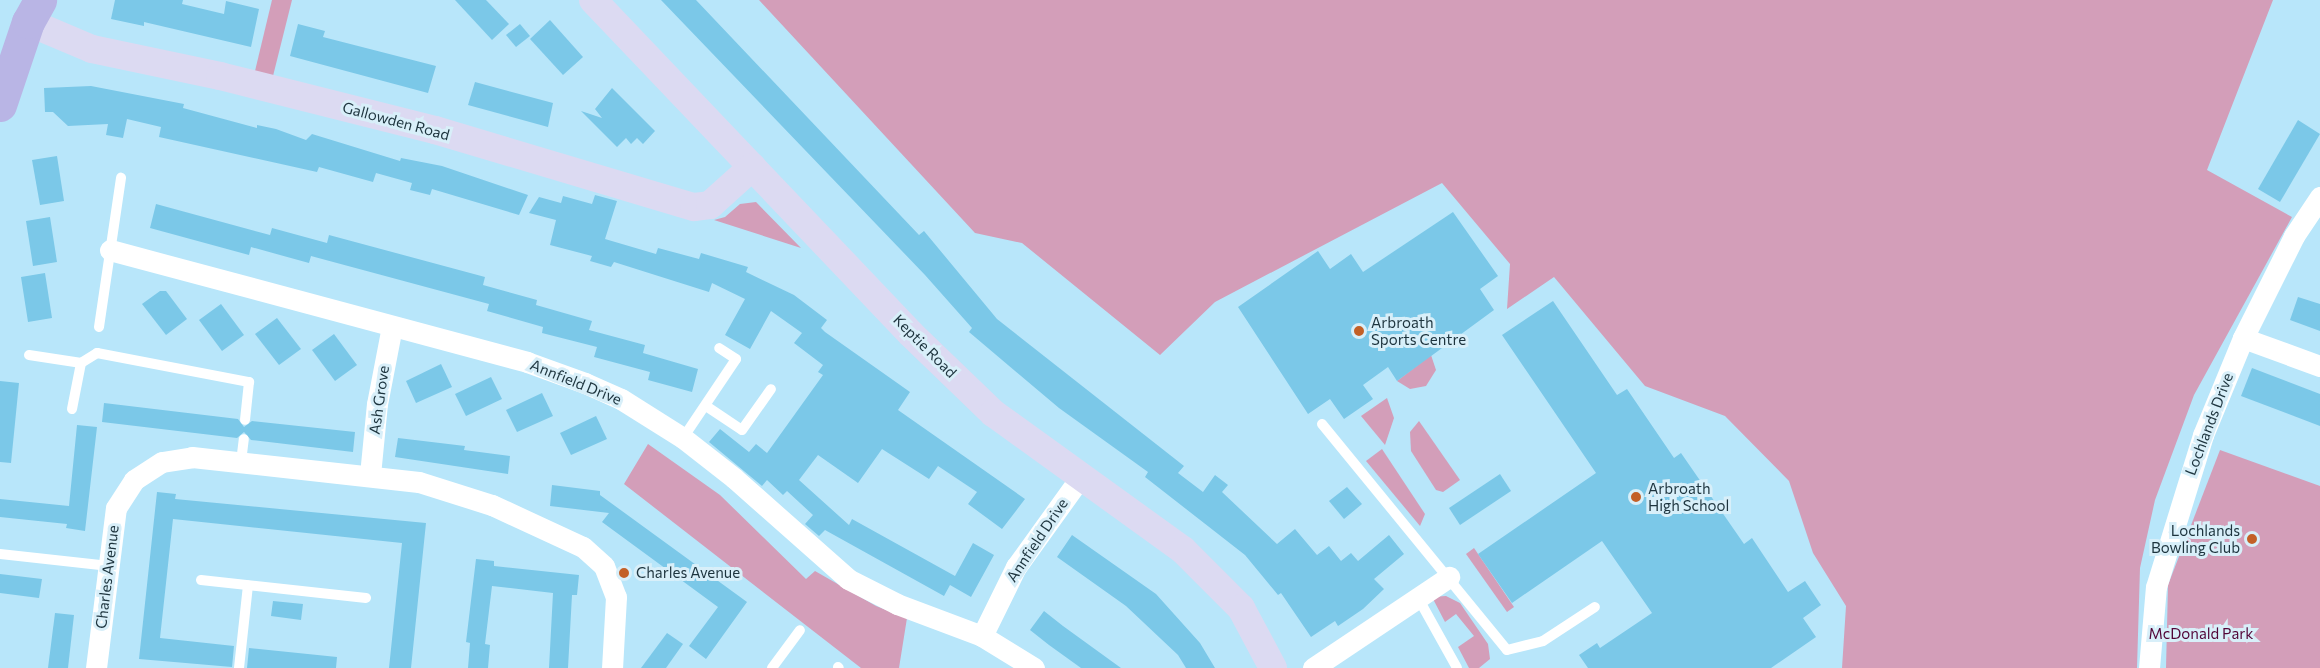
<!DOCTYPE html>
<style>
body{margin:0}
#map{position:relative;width:2320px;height:668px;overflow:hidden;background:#b8e6fa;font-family:Commissioner,sans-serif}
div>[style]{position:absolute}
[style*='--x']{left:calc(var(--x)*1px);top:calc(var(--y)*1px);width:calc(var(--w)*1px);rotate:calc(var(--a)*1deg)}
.green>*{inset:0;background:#d39eb9}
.building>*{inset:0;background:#7bc8e8}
.lane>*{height:10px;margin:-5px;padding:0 5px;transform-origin:5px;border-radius:5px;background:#fff}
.street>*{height:21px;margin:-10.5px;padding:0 10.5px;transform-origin:10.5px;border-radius:10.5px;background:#fff}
.secondary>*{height:28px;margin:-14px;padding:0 14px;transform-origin:14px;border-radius:14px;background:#dcdaf2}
.primary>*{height:33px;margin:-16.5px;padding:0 16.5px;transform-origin:16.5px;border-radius:16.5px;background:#b9b5e5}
.dots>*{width:16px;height:16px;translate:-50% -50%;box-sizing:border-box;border:3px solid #d8eff9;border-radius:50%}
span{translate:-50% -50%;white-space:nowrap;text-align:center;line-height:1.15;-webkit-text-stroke:6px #d8eff9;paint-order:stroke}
.street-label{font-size:15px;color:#1d343e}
.poi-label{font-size:15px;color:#1d343e}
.left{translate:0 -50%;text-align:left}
.right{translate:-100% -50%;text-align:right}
.park-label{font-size:15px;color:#520437}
</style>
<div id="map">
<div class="green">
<i style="clip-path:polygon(272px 0,292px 0,273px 76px,255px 71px)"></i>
<i style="clip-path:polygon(759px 0,2273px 0,2207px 170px,2292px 217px,2194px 395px,2155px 500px,2140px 568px,2137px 668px,1842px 668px,1846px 606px,1813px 553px,1789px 481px,1725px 416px,1645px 386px,1554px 277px,1507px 309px,1510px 264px,1442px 183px,1215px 302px,1160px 355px,1022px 243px,975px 233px)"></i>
<i style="clip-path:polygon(756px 202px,801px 248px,714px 220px,725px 217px,740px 204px)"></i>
<i style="clip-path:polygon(1431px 355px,1436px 370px,1426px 386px,1410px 389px,1397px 381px)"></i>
<i style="clip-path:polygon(1387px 398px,1394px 418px,1385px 445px,1361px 416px)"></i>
<i style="clip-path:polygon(1419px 421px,1460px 480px,1443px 492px,1436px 490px,1411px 451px,1410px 432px)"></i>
<i style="clip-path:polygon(648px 444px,720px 495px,806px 579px,815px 571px,876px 606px,907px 618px,899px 668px,861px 668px,624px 484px)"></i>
<i style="clip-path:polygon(1382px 449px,1425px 514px,1420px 526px,1366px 461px)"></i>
<i style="clip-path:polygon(2220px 450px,2320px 486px,2320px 668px,2166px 668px,2168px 585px)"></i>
<i style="clip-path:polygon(1474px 548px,1514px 607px,1507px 612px,1466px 554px)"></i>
<i style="clip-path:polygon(1446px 596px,1460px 603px,1488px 644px,1490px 659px,1479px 668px,1469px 668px,1458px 647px,1474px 636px,1456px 614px,1445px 622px,1432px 597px)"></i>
</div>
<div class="building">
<i style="clip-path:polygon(115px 0,183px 0,182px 4px,224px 14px,226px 1px,259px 9px,251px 47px,144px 22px,144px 26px,111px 19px)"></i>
<i style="clip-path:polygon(455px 0,486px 0,509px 24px,492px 40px)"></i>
<i style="clip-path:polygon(661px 0,696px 0,919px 235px,924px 231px,997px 319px,1184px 466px,1178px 473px,1203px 492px,1215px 475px,1228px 485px,1222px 492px,1277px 544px,1295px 529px,1317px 555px,1329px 546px,1341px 561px,1351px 553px,1358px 561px,1389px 535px,1404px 554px,1374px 579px,1384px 589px,1363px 609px,1338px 626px,1335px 621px,1311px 637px,1281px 593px,1278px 595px,1245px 555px,1145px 477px,1148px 472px,1059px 408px,969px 332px,972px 328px,925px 275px)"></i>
<i style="clip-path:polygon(550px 20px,583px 57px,563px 75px,530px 39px)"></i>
<i style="clip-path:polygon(298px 24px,325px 31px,323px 37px,436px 66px,428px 93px,290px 56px)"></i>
<i style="clip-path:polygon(520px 24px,530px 36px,516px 47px,506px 35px)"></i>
<i style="clip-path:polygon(475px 82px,553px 103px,548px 127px,468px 105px)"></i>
<i style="clip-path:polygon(91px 86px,184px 104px,183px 108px,257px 128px,257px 125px,276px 129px,306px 140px,312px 134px,400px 161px,401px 158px,442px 166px,528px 195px,519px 215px,432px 189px,430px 195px,410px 190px,412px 183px,376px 173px,373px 182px,319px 167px,317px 172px,159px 137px,161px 127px,127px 119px,123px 138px,106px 135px,108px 124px,68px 126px,53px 112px,45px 112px,44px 88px)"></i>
<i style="clip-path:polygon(612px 88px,655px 131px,643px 144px,637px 138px,631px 144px,626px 138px,617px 147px,581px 111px,602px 118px,595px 109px)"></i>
<i style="clip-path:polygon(2298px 120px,2320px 134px,2280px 202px,2258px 189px)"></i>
<i style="clip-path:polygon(57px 156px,64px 201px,40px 205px,32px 160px)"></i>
<i style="clip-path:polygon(595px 195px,617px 201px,605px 239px,656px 254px,658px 248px,699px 259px,701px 253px,748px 267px,746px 272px,794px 295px,827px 320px,821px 328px,825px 332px,910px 392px,898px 410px,1025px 499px,1002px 529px,968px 504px,977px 492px,938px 466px,929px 479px,882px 449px,858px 483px,818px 455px,799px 480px,849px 525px,852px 519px,955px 576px,973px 543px,994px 555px,971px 597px,950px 585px,944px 596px,825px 530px,819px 536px,805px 524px,813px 515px,787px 491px,783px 495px,767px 480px,762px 486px,709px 442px,720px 429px,749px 452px,756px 444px,767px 453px,823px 375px,818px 372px,823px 365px,794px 343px,802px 333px,771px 311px,750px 349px,725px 335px,745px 299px,712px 283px,709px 292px,614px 262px,611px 267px,590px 261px,592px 256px,550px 245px,556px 220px,529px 213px,539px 197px,561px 203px,563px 196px,592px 204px)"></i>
<i style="clip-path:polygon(156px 204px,270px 235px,272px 228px,327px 243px,329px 235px,485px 277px,483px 285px,537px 300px,536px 305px,592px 321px,589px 330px,645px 345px,643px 353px,698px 369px,692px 392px,648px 380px,650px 372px,594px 357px,597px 347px,542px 333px,543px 327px,487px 311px,489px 304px,311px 256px,309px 263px,251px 247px,249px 255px,150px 228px)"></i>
<i style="clip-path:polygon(1453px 212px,1498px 276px,1480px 289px,1494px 310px,1397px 381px,1388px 367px,1363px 385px,1373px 399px,1344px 419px,1330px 399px,1308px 414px,1238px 307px,1318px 251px,1330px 269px,1351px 254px,1363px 272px)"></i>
<i style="clip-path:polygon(50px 217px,57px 262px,33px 266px,26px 221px)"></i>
<i style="clip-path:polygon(45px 273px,52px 318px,28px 322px,21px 277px)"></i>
<i style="clip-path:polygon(160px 291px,166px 291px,187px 319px,166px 335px,142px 304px)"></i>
<i style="clip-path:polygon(2298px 297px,2320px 304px,2320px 331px,2290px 320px)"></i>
<i style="clip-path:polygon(1553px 301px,1617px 395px,1627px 389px,1674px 458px,1681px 453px,1744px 544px,1752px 538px,1788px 592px,1805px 581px,1821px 605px,1803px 618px,1816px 637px,1771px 668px,1588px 668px,1579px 655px,1597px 643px,1600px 648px,1652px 613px,1602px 541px,1512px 603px,1478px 554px,1596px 473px,1502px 335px)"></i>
<i style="clip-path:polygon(221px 304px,244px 335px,222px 351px,199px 320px)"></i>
<i style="clip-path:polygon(277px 318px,301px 349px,279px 365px,255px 334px)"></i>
<i style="clip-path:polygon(334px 334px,357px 365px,335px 381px,312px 350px)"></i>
<i style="clip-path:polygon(441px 364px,452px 387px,416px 403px,406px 381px)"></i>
<i style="clip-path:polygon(2252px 368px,2320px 394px,2320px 426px,2241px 396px)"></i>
<i style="clip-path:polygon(491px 377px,502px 399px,466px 416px,455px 394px)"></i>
<i style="clip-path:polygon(0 381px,19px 383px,11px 463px,0 462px)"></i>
<i style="clip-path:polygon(542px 393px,553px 416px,517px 432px,506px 410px)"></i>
<i style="clip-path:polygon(104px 403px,238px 419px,244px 427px,252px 421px,355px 432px,353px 452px,251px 440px,244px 432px,237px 438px,102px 422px)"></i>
<i style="clip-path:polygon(596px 416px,607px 439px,571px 455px,560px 433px)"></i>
<i style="clip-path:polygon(77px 425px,97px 427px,85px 531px,66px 528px,67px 524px,0 517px,0 499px,69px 506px)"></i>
<i style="clip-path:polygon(398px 438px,465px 446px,464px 450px,510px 456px,508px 474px,395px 457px)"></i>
<i style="clip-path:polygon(1500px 474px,1511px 491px,1460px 525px,1449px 508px)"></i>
<i style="clip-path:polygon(552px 485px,600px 491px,600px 495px,747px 602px,706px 659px,689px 646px,718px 607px,602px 522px,609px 513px,550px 506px)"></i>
<i style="clip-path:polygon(1347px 487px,1362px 504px,1344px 519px,1329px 501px)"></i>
<i style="clip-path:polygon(157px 492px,176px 494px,175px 499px,426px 523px,411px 668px,389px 668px,402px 543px,173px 519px,160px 638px,234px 646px,232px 667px,139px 659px)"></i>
<i style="clip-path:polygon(1072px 535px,1156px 594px,1200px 643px,1215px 668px,1186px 668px,1178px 655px,1126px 606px,1057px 557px)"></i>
<i style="clip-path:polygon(476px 559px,494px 561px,494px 566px,579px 575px,577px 595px,572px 595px,568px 668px,549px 668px,553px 593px,492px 586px,485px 644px,490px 645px,488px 668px,468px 668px,470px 643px,466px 642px)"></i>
<i style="clip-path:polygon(0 574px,42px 579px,39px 598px,0 593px)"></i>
<i style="clip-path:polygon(273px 601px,303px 604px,301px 620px,271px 616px)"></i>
<i style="clip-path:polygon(1044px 611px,1063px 626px,1121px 668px,1081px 668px,1049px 645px,1030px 630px)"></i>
<i style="clip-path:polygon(55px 613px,74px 615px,68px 668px,48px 668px)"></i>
<i style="clip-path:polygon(667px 633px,683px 644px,666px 668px,641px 668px)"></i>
<i style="clip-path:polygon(249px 648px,337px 657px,336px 668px,247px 668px)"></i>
</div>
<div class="lane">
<i style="--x:99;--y:327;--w:151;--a:-81.6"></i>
<i style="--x:29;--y:355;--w:53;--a:8.7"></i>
<i style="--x:706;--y:406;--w:43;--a:33.7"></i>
<i style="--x:742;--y:430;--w:50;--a:-54.7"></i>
<i style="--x:72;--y:409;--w:47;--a:-78.9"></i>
<i style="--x:81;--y:363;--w:19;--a:-32"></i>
<i style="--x:97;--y:353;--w:155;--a:10.8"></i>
<i style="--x:249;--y:382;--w:38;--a:96"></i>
<i style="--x:1322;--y:424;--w:292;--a:50.7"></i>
<i style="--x:1507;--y:650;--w:37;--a:-14"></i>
<i style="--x:1543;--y:641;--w:62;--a:-33.2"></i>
<i style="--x:683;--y:438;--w:95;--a:-56.1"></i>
<i style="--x:736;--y:359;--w:20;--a:-147"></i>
<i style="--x:241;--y:462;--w:23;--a:-83"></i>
<i style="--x:0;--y:554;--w:110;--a:6.3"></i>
<i style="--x:201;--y:580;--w:166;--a:6.2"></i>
<i style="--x:1417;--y:596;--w:82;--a:60.9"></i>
<i style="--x:838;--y:667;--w:1;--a:45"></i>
<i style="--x:239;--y:668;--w:83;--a:-83.8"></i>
<i style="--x:772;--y:668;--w:47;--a:-53.6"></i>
</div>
<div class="street">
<i style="--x:110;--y:250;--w:432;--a:15"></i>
<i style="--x:527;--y:362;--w:62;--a:19.9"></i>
<i style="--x:585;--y:383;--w:39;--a:24"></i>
<i style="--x:621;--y:399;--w:73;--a:32.2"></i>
<i style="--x:683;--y:438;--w:65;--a:38.1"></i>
<i style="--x:734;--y:478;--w:152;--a:41.5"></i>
<i style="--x:848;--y:579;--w:55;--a:27"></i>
<i style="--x:897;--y:604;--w:91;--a:20.6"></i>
<i style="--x:982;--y:636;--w:61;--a:31.6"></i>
<i style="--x:2243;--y:338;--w:82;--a:20"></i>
<i style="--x:370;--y:475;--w:71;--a:-84.4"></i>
<i style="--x:377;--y:404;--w:79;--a:-79.1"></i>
<i style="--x:982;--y:636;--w:77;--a:-63.8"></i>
<i style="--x:1016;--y:567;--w:110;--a:-54.3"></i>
<i style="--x:96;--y:668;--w:161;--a:-82.9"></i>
<i style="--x:116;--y:508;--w:33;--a:-57"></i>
<i style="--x:134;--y:480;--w:33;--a:-33"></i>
<i style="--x:162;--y:462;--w:30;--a:-9"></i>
<i style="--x:192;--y:457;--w:228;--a:6.3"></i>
<i style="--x:419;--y:482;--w:77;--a:17.5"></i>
<i style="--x:492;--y:505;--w:100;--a:24.8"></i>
<i style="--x:583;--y:547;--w:28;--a:42"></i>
<i style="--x:604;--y:566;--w:33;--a:69"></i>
<i style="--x:616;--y:597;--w:71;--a:93.2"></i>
<i style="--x:1313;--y:668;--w:164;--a:-33.8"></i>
<i style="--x:2149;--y:668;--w:81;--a:-85.1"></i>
<i style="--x:2156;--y:587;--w:159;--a:-72.8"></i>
<i style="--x:2203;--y:435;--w:105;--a:-67.6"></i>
<i style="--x:2243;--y:338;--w:114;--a:-63.4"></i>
<i style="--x:2294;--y:236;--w:47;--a:-56.3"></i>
</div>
<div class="secondary">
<i style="--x:593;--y:0;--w:461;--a:46.4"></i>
<i style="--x:911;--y:334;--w:114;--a:43.9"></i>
<i style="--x:993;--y:413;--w:234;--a:35.8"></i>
<i style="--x:1183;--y:550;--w:82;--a:45"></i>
<i style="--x:1241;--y:608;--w:68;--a:61.9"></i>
<i style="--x:28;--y:22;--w:69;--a:22.9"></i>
<i style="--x:92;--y:49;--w:131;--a:11.9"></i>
<i style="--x:220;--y:76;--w:222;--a:14.1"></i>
<i style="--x:435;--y:130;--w:270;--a:16.6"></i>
<i style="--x:694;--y:207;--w:16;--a:-7"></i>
<i style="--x:710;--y:205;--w:57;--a:-42.1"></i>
</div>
<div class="primary">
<i style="--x:0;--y:105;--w:88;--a:-71.4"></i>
<i style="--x:28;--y:22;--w:25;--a:-61"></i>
</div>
<div class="dots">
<i style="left:1359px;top:331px;background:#c36027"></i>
<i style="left:1636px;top:497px;background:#c36027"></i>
<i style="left:2252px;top:539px;background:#c36027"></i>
<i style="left:624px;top:573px;background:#c36027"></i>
</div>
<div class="street-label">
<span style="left:396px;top:121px;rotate:15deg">Gallowden Road</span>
<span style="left:925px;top:346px;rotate:45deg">Keptie Road</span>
<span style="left:576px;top:382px;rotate:22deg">Annfield Drive</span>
<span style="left:379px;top:400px;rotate:-82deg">Ash Grove</span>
<span style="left:2209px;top:424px;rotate:-69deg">Lochlands Drive</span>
<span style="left:1037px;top:540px;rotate:-56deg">Annfield Drive</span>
<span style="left:107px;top:577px;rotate:-83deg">Charles Avenue</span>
</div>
<div class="poi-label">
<span class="left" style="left:1371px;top:331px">Arbroath<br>Sports Centre</span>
<span class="left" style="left:1648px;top:497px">Arbroath<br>High School</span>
<span class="right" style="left:2240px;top:539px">Lochlands<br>Bowling Club</span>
<span class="left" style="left:636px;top:573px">Charles Avenue</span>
</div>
<div class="park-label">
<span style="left:2201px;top:634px">McDonald Park</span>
</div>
</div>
